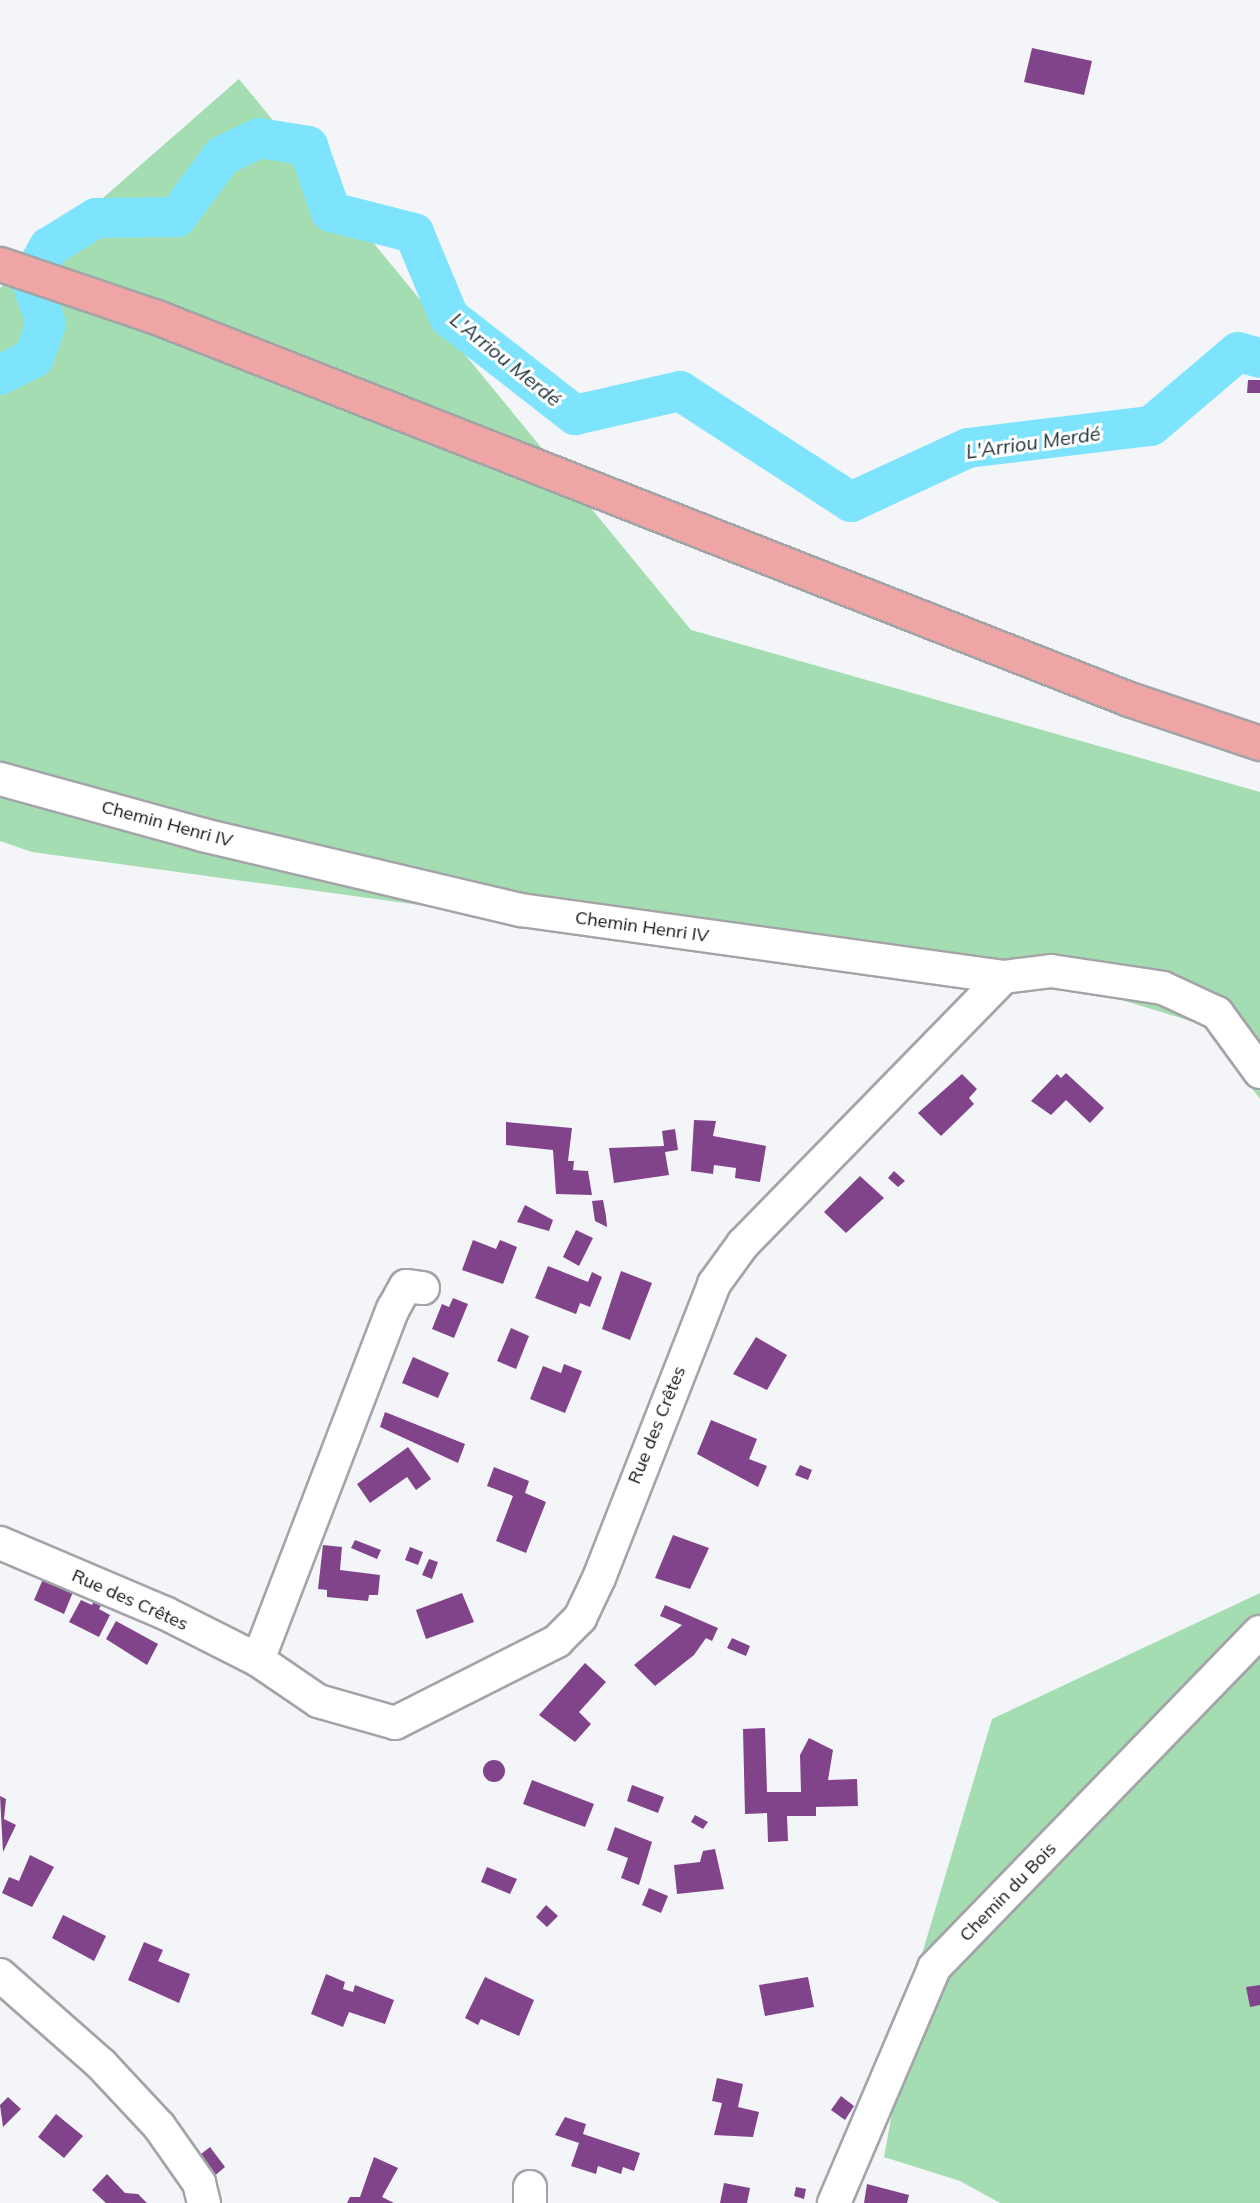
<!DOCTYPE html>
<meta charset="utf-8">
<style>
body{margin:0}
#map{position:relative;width:1260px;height:2203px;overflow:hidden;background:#f4f5f9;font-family:Mulish,sans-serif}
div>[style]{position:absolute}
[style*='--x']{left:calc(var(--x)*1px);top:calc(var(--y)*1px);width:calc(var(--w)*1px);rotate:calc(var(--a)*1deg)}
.green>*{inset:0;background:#a3ddb1}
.river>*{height:40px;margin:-20px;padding:0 20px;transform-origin:20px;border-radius:20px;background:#7ee4fe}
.building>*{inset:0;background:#81448b}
.round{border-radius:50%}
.roads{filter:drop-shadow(2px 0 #a4a4a8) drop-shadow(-2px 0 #a4a4a8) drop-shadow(0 2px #a4a4a8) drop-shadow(0 -2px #a4a4a8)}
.minor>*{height:32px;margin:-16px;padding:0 16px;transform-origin:16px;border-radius:16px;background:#fff}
.major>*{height:33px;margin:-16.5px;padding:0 16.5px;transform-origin:16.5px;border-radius:16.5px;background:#efa5a3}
span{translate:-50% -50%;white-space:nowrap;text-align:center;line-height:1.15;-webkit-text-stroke:6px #fff;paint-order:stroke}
.street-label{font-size:18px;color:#121213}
.water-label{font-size:20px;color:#193037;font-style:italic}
</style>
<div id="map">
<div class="green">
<i style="clip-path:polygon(239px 79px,691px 630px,1260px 792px,1260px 1099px,1204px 1025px,1069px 984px,975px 981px,32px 852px,0 841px,0 288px)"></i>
<i style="clip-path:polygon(1260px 1593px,1260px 2203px,1000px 2203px,960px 2181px,884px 2157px,919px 1964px,992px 1719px)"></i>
</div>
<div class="river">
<i style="--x:0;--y:375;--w:38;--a:-27"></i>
<i style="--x:34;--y:358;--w:36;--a:-71"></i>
<i style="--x:46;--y:324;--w:47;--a:-108.4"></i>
<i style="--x:31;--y:279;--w:37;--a:-61"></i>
<i style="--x:49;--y:247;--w:55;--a:-31.7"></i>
<i style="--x:96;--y:218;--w:81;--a:-0.7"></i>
<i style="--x:177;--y:217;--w:76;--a:-53.6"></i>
<i style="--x:222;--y:156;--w:41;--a:-25.9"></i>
<i style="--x:259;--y:138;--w:50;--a:9.3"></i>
<i style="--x:308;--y:146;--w:70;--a:70.8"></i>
<i style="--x:331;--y:212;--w:86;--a:14.2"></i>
<i style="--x:414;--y:233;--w:91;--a:67.4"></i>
<i style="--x:449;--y:317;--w:160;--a:37.9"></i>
<i style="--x:575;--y:415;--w:108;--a:-12.9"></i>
<i style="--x:680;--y:391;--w:204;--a:33"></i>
<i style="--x:851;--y:502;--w:129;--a:-24.8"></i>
<i style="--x:968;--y:448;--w:184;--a:-6.9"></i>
<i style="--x:1151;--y:426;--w:114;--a:-40.4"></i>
<i style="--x:1238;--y:352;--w:23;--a:15"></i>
</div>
<div class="building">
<i style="clip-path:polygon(1032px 48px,1092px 61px,1084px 95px,1024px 82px)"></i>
<i style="clip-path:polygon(1248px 380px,1260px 380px,1260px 393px,1247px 393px)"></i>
<i style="clip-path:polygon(1066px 1073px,1104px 1108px,1090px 1123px,1066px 1100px,1051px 1115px,1031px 1101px,1057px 1074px,1061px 1078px)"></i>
<i style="clip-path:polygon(962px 1074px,977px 1089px,969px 1098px,974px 1104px,941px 1136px,918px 1113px)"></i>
<i style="clip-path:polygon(694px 1120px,716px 1121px,713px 1136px,766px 1146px,760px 1182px,735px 1178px,736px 1168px,714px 1165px,713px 1174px,691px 1171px)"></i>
<i style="clip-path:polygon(506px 1122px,572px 1128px,568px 1161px,574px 1161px,573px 1170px,588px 1171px,592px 1195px,556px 1194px,553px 1150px,506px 1145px)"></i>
<i style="clip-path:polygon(675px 1129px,678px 1150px,665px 1152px,669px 1175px,614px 1183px,609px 1148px,664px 1146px,662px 1131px)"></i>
<i style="clip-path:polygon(894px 1171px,905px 1181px,898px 1187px,888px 1178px)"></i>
<i style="clip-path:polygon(860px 1176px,884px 1198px,846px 1233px,824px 1212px)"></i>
<i style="clip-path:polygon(603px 1200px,606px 1216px,607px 1227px,595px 1221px,592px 1201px)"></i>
<i style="clip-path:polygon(525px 1205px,553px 1220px,549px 1231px,517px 1222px)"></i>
<i style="clip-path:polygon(576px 1230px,593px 1238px,579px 1266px,563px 1257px)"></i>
<i style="clip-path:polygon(473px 1240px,496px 1249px,500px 1240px,517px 1247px,503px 1284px,462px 1270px)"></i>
<i style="clip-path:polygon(548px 1266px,588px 1282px,592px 1272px,602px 1277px,590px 1307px,580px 1303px,576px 1314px,535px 1298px)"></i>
<i style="clip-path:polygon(621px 1271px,652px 1283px,630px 1340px,602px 1329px)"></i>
<i style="clip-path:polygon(453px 1298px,468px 1304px,454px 1338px,432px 1329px,442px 1304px,449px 1307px)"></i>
<i style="clip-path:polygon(511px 1328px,529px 1336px,516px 1369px,497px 1361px)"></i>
<i style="clip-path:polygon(756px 1337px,787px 1355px,767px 1390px,733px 1374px)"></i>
<i style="clip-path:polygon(413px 1357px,449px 1373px,438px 1398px,402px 1383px)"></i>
<i style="clip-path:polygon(564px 1364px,582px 1371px,565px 1413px,530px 1399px,543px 1366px,561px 1373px)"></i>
<i style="clip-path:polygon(385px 1412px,465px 1444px,458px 1463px,380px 1427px)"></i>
<i style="clip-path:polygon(711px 1420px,757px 1439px,749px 1459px,767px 1466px,758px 1487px,697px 1454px)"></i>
<i style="clip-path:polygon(408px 1447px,431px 1479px,416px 1490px,407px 1477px,370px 1503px,357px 1484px)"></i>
<i style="clip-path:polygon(800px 1465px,812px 1470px,808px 1480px,795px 1475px)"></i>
<i style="clip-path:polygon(494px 1467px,529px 1481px,525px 1493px,546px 1502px,526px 1553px,496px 1541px,513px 1496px,487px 1486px)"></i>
<i style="clip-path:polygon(673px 1535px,709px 1548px,690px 1589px,655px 1578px)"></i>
<i style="clip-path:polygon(355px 1540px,381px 1550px,377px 1559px,351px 1548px)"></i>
<i style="clip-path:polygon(323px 1545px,342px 1547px,340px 1570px,380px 1575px,378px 1595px,369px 1595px,368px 1601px,327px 1597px,327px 1590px,318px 1589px)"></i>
<i style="clip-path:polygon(410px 1547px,423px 1552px,418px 1565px,405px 1560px)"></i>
<i style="clip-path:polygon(429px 1559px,438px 1562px,432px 1579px,422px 1575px)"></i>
<i style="clip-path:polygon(43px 1579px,73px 1592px,64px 1614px,34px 1600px)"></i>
<i style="clip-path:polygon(462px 1593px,474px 1622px,426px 1639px,416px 1610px)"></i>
<i style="clip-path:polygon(95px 1598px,103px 1602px,99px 1609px,110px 1615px,99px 1637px,69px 1622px,81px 1600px,92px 1605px)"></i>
<i style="clip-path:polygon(665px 1605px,718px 1628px,712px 1641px,706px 1638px,694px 1655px,655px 1686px,634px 1665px,682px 1625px,660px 1616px)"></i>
<i style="clip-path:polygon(116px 1621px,158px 1644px,147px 1665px,106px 1639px)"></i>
<i style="clip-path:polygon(732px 1638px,750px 1646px,746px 1656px,727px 1648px)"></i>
<i style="clip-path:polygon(585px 1663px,606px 1682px,579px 1712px,591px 1724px,575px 1742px,539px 1715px)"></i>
<i style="clip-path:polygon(765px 1728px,767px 1792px,801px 1792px,800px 1755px,809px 1738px,833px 1750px,828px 1780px,857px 1779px,858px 1806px,816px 1807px,816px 1816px,787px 1816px,788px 1841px,768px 1842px,767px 1813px,745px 1814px,743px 1729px)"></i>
<i class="round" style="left:483px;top:1760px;width:22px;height:22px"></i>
<i style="clip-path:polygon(532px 1780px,594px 1804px,585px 1827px,523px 1804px)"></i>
<i style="clip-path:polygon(632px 1785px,664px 1797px,658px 1813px,627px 1801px)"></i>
<i style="clip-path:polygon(0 1796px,6px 1799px,4px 1819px,16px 1825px,3px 1852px)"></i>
<i style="clip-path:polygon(695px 1815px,708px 1822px,703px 1829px,691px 1822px)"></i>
<i style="clip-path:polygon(615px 1827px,652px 1842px,639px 1885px,621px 1878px,628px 1858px,607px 1850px)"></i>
<i style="clip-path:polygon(715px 1849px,724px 1889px,677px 1894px,674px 1865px,700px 1862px,703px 1851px)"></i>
<i style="clip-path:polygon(30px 1855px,54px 1867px,32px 1907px,2px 1893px,9px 1877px,19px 1881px)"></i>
<i style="clip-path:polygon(487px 1867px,517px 1879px,510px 1894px,481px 1882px)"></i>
<i style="clip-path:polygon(649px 1888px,668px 1896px,661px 1913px,642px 1905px)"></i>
<i style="clip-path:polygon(546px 1905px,558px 1916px,547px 1927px,536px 1917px)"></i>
<i style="clip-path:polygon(63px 1915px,106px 1936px,94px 1961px,52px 1938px)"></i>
<i style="clip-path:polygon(144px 1942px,163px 1950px,158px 1961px,190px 1974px,179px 2003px,128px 1980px)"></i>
<i style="clip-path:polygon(326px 1974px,345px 1982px,343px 1989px,353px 1992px,355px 1985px,394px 2000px,385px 2024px,349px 2012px,343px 2027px,311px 2014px)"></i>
<i style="clip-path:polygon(485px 1977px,534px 2000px,519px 2036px,481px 2019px,478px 2025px,465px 2018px)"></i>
<i style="clip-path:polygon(808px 1977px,814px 2007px,765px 2016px,759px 1985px)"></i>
<i style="clip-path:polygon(1260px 1985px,1260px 2005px,1250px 2007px,1246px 1987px)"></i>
<i style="clip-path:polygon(717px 2078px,743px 2084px,738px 2107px,759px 2112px,753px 2137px,714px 2135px,722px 2103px,712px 2101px)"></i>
<i style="clip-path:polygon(841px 2096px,854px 2106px,845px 2120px,831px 2110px)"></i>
<i style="clip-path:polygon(8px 2097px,21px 2109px,3px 2127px,0 2105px)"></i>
<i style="clip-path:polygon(56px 2114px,83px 2136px,64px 2158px,38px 2137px)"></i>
<i style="clip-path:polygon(565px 2117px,586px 2124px,583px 2134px,640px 2153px,634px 2171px,623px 2167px,621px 2174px,598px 2166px,596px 2174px,571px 2166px,579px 2143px,555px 2135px)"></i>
<i style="clip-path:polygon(210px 2147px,225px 2167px,212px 2178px,196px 2158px)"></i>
<i style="clip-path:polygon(374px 2157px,398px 2168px,382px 2197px,394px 2203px,347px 2203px,350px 2197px,360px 2197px)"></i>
<i style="clip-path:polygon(107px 2174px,125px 2193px,138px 2194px,147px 2203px,106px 2203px,92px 2190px)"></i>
<i style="clip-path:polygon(724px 2183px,750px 2188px,747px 2203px,720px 2203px)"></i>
<i style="clip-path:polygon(867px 2184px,909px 2195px,907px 2203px,864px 2203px)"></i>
<i style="clip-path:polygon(796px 2187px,806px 2189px,804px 2199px,794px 2196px)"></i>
</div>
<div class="roads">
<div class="minor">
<i style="--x:0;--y:779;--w:211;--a:15.4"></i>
<i style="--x:203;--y:835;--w:327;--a:13.3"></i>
<i style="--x:521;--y:910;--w:488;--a:7.9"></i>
<i style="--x:1004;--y:977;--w:47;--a:-7.3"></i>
<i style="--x:1051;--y:971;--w:113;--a:8.6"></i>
<i style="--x:1163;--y:988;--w:60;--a:24.8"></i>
<i style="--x:1217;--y:1013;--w:73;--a:53.9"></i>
<i style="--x:0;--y:1543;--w:179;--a:23"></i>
<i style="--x:165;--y:1613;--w:104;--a:26.8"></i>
<i style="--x:258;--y:1660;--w:73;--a:34.3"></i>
<i style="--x:318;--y:1701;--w:80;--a:15.9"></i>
<i style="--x:395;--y:1723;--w:182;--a:-26.8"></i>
<i style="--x:557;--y:1641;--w:33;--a:-45"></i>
<i style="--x:580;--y:1618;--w:44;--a:-64.6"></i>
<i style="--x:599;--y:1578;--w:316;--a:-68.6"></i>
<i style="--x:714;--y:1284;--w:49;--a:-54.1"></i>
<i style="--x:743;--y:1244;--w:373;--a:-45.7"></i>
<i style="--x:258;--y:1660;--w:376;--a:-69"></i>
<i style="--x:393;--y:1309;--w:26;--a:-61"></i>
<i style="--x:406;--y:1286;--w:17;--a:7"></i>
<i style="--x:0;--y:1975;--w:135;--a:41.4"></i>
<i style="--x:101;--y:2064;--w:85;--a:46.9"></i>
<i style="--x:159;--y:2126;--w:70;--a:54.9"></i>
<i style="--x:199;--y:2183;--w:21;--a:76"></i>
<i style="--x:530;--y:2187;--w:16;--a:90"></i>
<i style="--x:834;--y:2203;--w:255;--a:-66.9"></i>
<i style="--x:934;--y:1968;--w:468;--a:-45.9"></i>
</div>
<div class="major">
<i style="--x:0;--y:264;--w:163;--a:18.7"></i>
<i style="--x:154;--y:316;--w:1048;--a:21.45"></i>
<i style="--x:1129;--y:699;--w:138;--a:18.6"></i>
</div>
</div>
<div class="street-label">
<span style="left:167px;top:824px;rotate:15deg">Chemin Henri IV</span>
<span style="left:642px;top:927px;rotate:8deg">Chemin Henri IV</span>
<span style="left:657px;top:1425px;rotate:-68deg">Rue des Crêtes</span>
<span style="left:130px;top:1600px;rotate:24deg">Rue des Crêtes</span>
<span style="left:1008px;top:1892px;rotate:-46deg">Chemin du Bois</span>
</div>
<div class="water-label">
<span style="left:506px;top:359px;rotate:39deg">L'Arriou Merdé</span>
<span style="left:1033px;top:442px;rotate:-8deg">L'Arriou Merdé</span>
</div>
</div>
